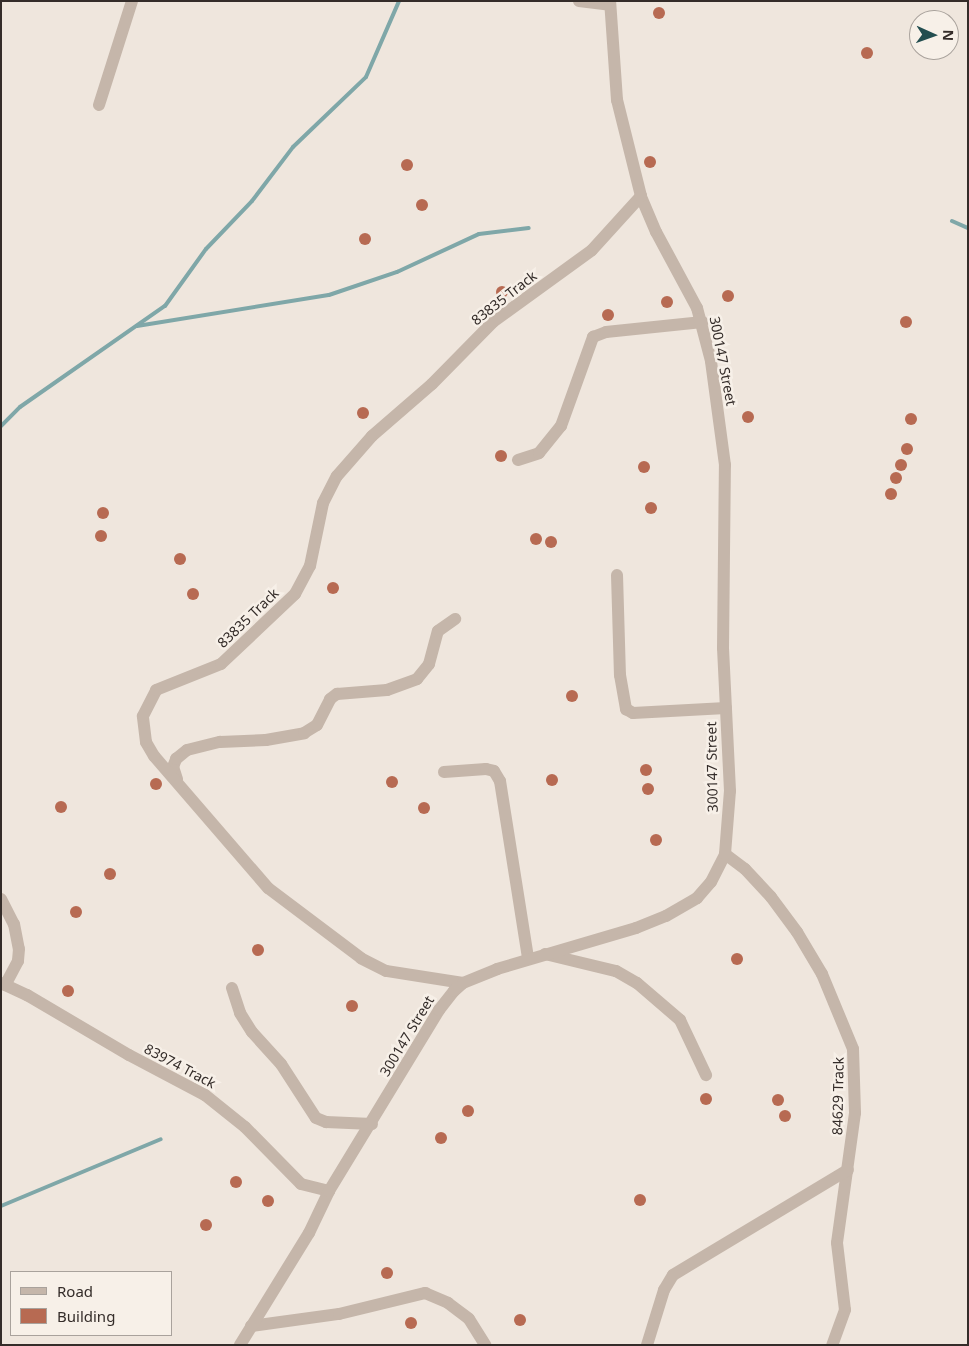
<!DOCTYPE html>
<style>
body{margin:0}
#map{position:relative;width:969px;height:1346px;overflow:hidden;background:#efe6dd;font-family:"Noto Sans",sans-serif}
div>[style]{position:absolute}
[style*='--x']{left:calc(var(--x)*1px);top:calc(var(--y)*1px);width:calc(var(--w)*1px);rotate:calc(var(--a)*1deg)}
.stream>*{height:4px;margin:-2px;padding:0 2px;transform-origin:2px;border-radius:2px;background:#7fa7a8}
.building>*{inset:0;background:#b76a52}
.round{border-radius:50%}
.minor>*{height:12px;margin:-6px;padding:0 6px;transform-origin:6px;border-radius:6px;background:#c5b6aa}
span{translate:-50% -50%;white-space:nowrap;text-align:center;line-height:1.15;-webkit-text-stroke:5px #f7f0e8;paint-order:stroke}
.street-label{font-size:14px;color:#342c29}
.frame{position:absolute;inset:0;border:2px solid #342c29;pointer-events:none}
.legend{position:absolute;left:10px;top:1271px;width:162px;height:65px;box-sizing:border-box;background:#f7f0e8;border:1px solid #a9a29c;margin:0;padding:6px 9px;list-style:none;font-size:15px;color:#342c29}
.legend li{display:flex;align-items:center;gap:10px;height:25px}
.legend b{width:25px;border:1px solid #a9a29c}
.north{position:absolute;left:909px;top:10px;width:50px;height:50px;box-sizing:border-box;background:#f7f0e8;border:1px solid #a9a29c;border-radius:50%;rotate:92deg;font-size:14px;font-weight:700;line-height:20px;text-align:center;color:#342c29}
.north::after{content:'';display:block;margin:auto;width:18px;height:22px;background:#234e50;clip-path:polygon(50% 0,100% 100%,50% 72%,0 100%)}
</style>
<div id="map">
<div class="stream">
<i style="--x:952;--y:221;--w:17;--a:24"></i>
<i style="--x:137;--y:326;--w:194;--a:-9.2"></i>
<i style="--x:329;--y:295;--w:72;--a:-18.7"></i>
<i style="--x:397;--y:272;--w:90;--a:-24.9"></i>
<i style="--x:479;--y:234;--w:50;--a:-6.8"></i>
<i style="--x:1;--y:426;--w:27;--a:-45"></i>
<i style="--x:20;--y:407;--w:177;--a:-34.9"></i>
<i style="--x:165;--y:306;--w:70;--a:-54.3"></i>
<i style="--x:206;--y:249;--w:66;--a:-46.2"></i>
<i style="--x:252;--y:201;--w:68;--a:-52.8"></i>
<i style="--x:293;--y:147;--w:101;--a:-43.8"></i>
<i style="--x:366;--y:77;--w:83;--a:-66.5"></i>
<i style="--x:1;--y:1206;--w:173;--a:-22.7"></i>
</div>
<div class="building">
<i class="round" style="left:653px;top:7px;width:12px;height:12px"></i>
<i class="round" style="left:861px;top:47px;width:12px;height:12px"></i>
<i class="round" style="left:644px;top:156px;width:12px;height:12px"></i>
<i class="round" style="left:401px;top:159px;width:12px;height:12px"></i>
<i class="round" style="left:416px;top:199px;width:12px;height:12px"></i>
<i class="round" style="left:359px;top:233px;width:12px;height:12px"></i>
<i class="round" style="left:496px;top:286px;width:12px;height:12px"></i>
<i class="round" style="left:722px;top:290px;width:12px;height:12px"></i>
<i class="round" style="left:661px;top:296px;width:12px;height:12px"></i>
<i class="round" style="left:602px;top:309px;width:12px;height:12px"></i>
<i class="round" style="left:900px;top:316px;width:12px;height:12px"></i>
<i class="round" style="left:357px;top:407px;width:12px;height:12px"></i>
<i class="round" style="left:742px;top:411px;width:12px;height:12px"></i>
<i class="round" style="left:905px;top:413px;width:12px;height:12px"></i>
<i class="round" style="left:901px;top:443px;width:12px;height:12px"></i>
<i class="round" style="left:495px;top:450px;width:12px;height:12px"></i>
<i class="round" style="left:895px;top:459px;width:12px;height:12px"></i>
<i class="round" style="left:638px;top:461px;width:12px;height:12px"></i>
<i class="round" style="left:890px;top:472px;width:12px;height:12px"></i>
<i class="round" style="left:885px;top:488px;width:12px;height:12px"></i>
<i class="round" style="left:645px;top:502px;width:12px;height:12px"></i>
<i class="round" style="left:97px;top:507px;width:12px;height:12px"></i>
<i class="round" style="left:95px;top:530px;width:12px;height:12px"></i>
<i class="round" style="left:530px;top:533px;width:12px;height:12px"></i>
<i class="round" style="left:545px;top:536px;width:12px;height:12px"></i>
<i class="round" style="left:174px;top:553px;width:12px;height:12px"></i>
<i class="round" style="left:327px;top:582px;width:12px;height:12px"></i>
<i class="round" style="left:187px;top:588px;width:12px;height:12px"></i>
<i class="round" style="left:566px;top:690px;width:12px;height:12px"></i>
<i class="round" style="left:640px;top:764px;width:12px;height:12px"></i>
<i class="round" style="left:546px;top:774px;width:12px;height:12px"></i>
<i class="round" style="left:386px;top:776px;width:12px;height:12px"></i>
<i class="round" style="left:150px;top:778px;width:12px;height:12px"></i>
<i class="round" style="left:642px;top:783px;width:12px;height:12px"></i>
<i class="round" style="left:55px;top:801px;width:12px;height:12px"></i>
<i class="round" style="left:418px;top:802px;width:12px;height:12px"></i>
<i class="round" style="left:650px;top:834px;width:12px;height:12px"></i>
<i class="round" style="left:104px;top:868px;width:12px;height:12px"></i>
<i class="round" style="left:70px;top:906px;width:12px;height:12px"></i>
<i class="round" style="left:252px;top:944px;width:12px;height:12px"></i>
<i class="round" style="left:731px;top:953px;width:12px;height:12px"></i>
<i class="round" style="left:62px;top:985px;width:12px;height:12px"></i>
<i class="round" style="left:346px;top:1000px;width:12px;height:12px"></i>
<i class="round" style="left:700px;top:1093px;width:12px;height:12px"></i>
<i class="round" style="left:772px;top:1094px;width:12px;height:12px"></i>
<i class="round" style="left:462px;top:1105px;width:12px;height:12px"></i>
<i class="round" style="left:779px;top:1110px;width:12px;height:12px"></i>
<i class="round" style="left:435px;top:1132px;width:12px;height:12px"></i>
<i class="round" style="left:230px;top:1176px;width:12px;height:12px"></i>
<i class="round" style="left:634px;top:1194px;width:12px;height:12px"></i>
<i class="round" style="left:262px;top:1195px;width:12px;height:12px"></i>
<i class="round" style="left:200px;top:1219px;width:12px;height:12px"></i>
<i class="round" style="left:381px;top:1267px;width:12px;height:12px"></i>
<i class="round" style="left:514px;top:1314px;width:12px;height:12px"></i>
<i class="round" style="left:405px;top:1317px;width:12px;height:12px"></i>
</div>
<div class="minor">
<i style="--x:579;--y:1;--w:31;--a:7"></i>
<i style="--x:99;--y:105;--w:109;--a:-72.4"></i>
<i style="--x:518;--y:460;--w:22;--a:-18"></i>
<i style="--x:539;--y:453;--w:35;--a:-51"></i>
<i style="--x:561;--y:426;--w:95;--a:-70.2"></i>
<i style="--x:593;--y:337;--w:14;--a:-21"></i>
<i style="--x:606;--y:332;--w:97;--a:-5.9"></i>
<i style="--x:617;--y:575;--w:100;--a:88.3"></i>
<i style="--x:620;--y:675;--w:35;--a:80"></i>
<i style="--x:626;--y:709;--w:8;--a:30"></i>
<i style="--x:633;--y:713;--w:93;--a:-3.1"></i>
<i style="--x:444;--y:772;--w:42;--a:-4.1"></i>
<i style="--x:486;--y:769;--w:8;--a:14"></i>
<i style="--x:494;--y:771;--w:12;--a:59"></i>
<i style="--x:500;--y:781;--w:179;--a:81"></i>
<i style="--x:177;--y:779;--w:13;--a:-108"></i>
<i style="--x:173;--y:767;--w:9;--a:-69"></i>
<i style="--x:176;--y:759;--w:14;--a:-39"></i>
<i style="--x:187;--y:750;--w:34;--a:-14"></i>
<i style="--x:220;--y:742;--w:46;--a:-2.5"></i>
<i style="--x:266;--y:740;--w:39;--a:-10"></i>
<i style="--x:304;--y:733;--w:15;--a:-32"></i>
<i style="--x:317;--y:725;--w:29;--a:-63"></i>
<i style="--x:330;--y:699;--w:9;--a:-36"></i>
<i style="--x:337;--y:694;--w:50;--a:-4.6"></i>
<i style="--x:387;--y:690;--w:32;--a:-20"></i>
<i style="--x:417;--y:679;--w:19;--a:-51"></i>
<i style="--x:429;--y:664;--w:34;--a:-75"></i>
<i style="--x:438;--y:631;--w:21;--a:-35"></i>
<i style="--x:725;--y:854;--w:25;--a:37"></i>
<i style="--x:745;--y:869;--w:38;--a:47"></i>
<i style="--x:771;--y:897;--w:44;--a:53.4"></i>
<i style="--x:797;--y:932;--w:49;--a:59.2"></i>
<i style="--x:822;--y:974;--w:81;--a:67.5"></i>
<i style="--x:853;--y:1049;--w:64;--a:88.2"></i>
<i style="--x:855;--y:1113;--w:131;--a:97.9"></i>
<i style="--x:837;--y:1243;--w:67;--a:83.2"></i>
<i style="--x:845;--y:1310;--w:37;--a:110"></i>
<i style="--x:1;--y:899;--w:28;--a:63"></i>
<i style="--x:14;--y:924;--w:25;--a:79"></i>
<i style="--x:19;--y:949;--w:12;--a:95"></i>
<i style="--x:18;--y:961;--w:27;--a:118"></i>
<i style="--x:545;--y:954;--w:73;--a:13.5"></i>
<i style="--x:616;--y:971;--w:24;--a:30"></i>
<i style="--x:637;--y:983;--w:57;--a:40.7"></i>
<i style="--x:680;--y:1020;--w:61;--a:64.7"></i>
<i style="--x:1;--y:983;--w:29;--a:25"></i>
<i style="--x:27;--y:995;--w:118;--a:30.5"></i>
<i style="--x:129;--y:1055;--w:86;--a:27.8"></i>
<i style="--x:205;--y:1095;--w:51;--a:38.7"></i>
<i style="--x:245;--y:1127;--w:80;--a:45.5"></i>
<i style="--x:301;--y:1184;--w:29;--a:14"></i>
<i style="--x:463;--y:983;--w:78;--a:-171.1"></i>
<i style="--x:386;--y:971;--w:28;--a:-153"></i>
<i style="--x:361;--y:958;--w:116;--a:-143"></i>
<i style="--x:268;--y:888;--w:174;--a:-130.8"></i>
<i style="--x:154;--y:756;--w:16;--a:-120"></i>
<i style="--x:146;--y:742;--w:26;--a:-97"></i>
<i style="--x:143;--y:716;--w:29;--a:-63"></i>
<i style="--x:156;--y:690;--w:70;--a:-21.8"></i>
<i style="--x:221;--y:664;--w:102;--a:-43.4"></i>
<i style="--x:295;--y:594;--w:32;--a:-62"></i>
<i style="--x:310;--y:566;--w:64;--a:-78.3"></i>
<i style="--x:323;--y:503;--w:30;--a:-63"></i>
<i style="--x:337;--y:476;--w:53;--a:-48.8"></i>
<i style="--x:372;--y:436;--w:79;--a:-40.9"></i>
<i style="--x:432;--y:384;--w:87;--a:-45.5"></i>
<i style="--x:493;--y:322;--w:122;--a:-36"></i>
<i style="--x:592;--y:250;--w:73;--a:-47.8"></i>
<i style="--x:232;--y:988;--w:26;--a:72"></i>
<i style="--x:240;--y:1013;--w:22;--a:58"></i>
<i style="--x:252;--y:1032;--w:43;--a:47.8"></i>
<i style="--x:281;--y:1064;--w:64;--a:57.1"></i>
<i style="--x:316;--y:1118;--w:11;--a:22"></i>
<i style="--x:326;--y:1122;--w:46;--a:2.5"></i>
<i style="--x:251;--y:1326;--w:89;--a:-7.8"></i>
<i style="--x:339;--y:1314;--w:89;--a:-13.7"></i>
<i style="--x:425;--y:1293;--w:25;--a:23"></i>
<i style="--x:448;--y:1303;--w:26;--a:37"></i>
<i style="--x:469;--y:1319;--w:31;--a:58"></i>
<i style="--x:240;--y:1345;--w:132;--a:-58.4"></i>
<i style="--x:309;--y:1233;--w:47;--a:-64.5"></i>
<i style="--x:329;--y:1191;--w:212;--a:-58.7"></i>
<i style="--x:439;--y:1010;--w:24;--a:-52"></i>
<i style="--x:454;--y:991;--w:12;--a:-42"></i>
<i style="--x:463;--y:983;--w:37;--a:-22"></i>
<i style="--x:497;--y:969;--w:145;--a:-16.4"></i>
<i style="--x:636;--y:928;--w:32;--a:-22"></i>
<i style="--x:666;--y:916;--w:36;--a:-30"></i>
<i style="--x:697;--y:898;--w:21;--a:-49"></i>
<i style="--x:711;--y:882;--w:31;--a:-63"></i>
<i style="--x:725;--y:854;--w:63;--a:-85.5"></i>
<i style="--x:730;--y:791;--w:143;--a:-92.8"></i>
<i style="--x:723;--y:648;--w:183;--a:-89.4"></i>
<i style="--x:725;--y:465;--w:105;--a:-97.7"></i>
<i style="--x:711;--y:361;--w:55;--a:-104.8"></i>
<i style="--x:697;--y:308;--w:86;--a:-118.3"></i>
<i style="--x:656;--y:232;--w:39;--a:-113"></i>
<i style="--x:641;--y:196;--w:99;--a:-104"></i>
<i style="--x:617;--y:100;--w:99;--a:-94"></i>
<i style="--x:647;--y:1345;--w:58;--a:-72.8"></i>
<i style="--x:664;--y:1290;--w:17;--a:-59"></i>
<i style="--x:673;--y:1275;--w:204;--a:-31"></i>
</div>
<div class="street-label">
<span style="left:504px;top:298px;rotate:-38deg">83835 Track</span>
<span style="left:723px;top:361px;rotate:79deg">300147 Street</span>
<span style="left:248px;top:618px;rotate:-44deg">83835 Track</span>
<span style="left:712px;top:767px;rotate:-91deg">300147 Street</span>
<span style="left:407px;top:1036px;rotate:-59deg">300147 Street</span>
<span style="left:180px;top:1066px;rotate:28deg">83974 Track</span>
<span style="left:838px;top:1096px;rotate:-89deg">84629 Track</span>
</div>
<div class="frame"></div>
<ul class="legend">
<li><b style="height:6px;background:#c5b6aa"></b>Road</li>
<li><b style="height:14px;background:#b76a52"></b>Building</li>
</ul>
<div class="north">N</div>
</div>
